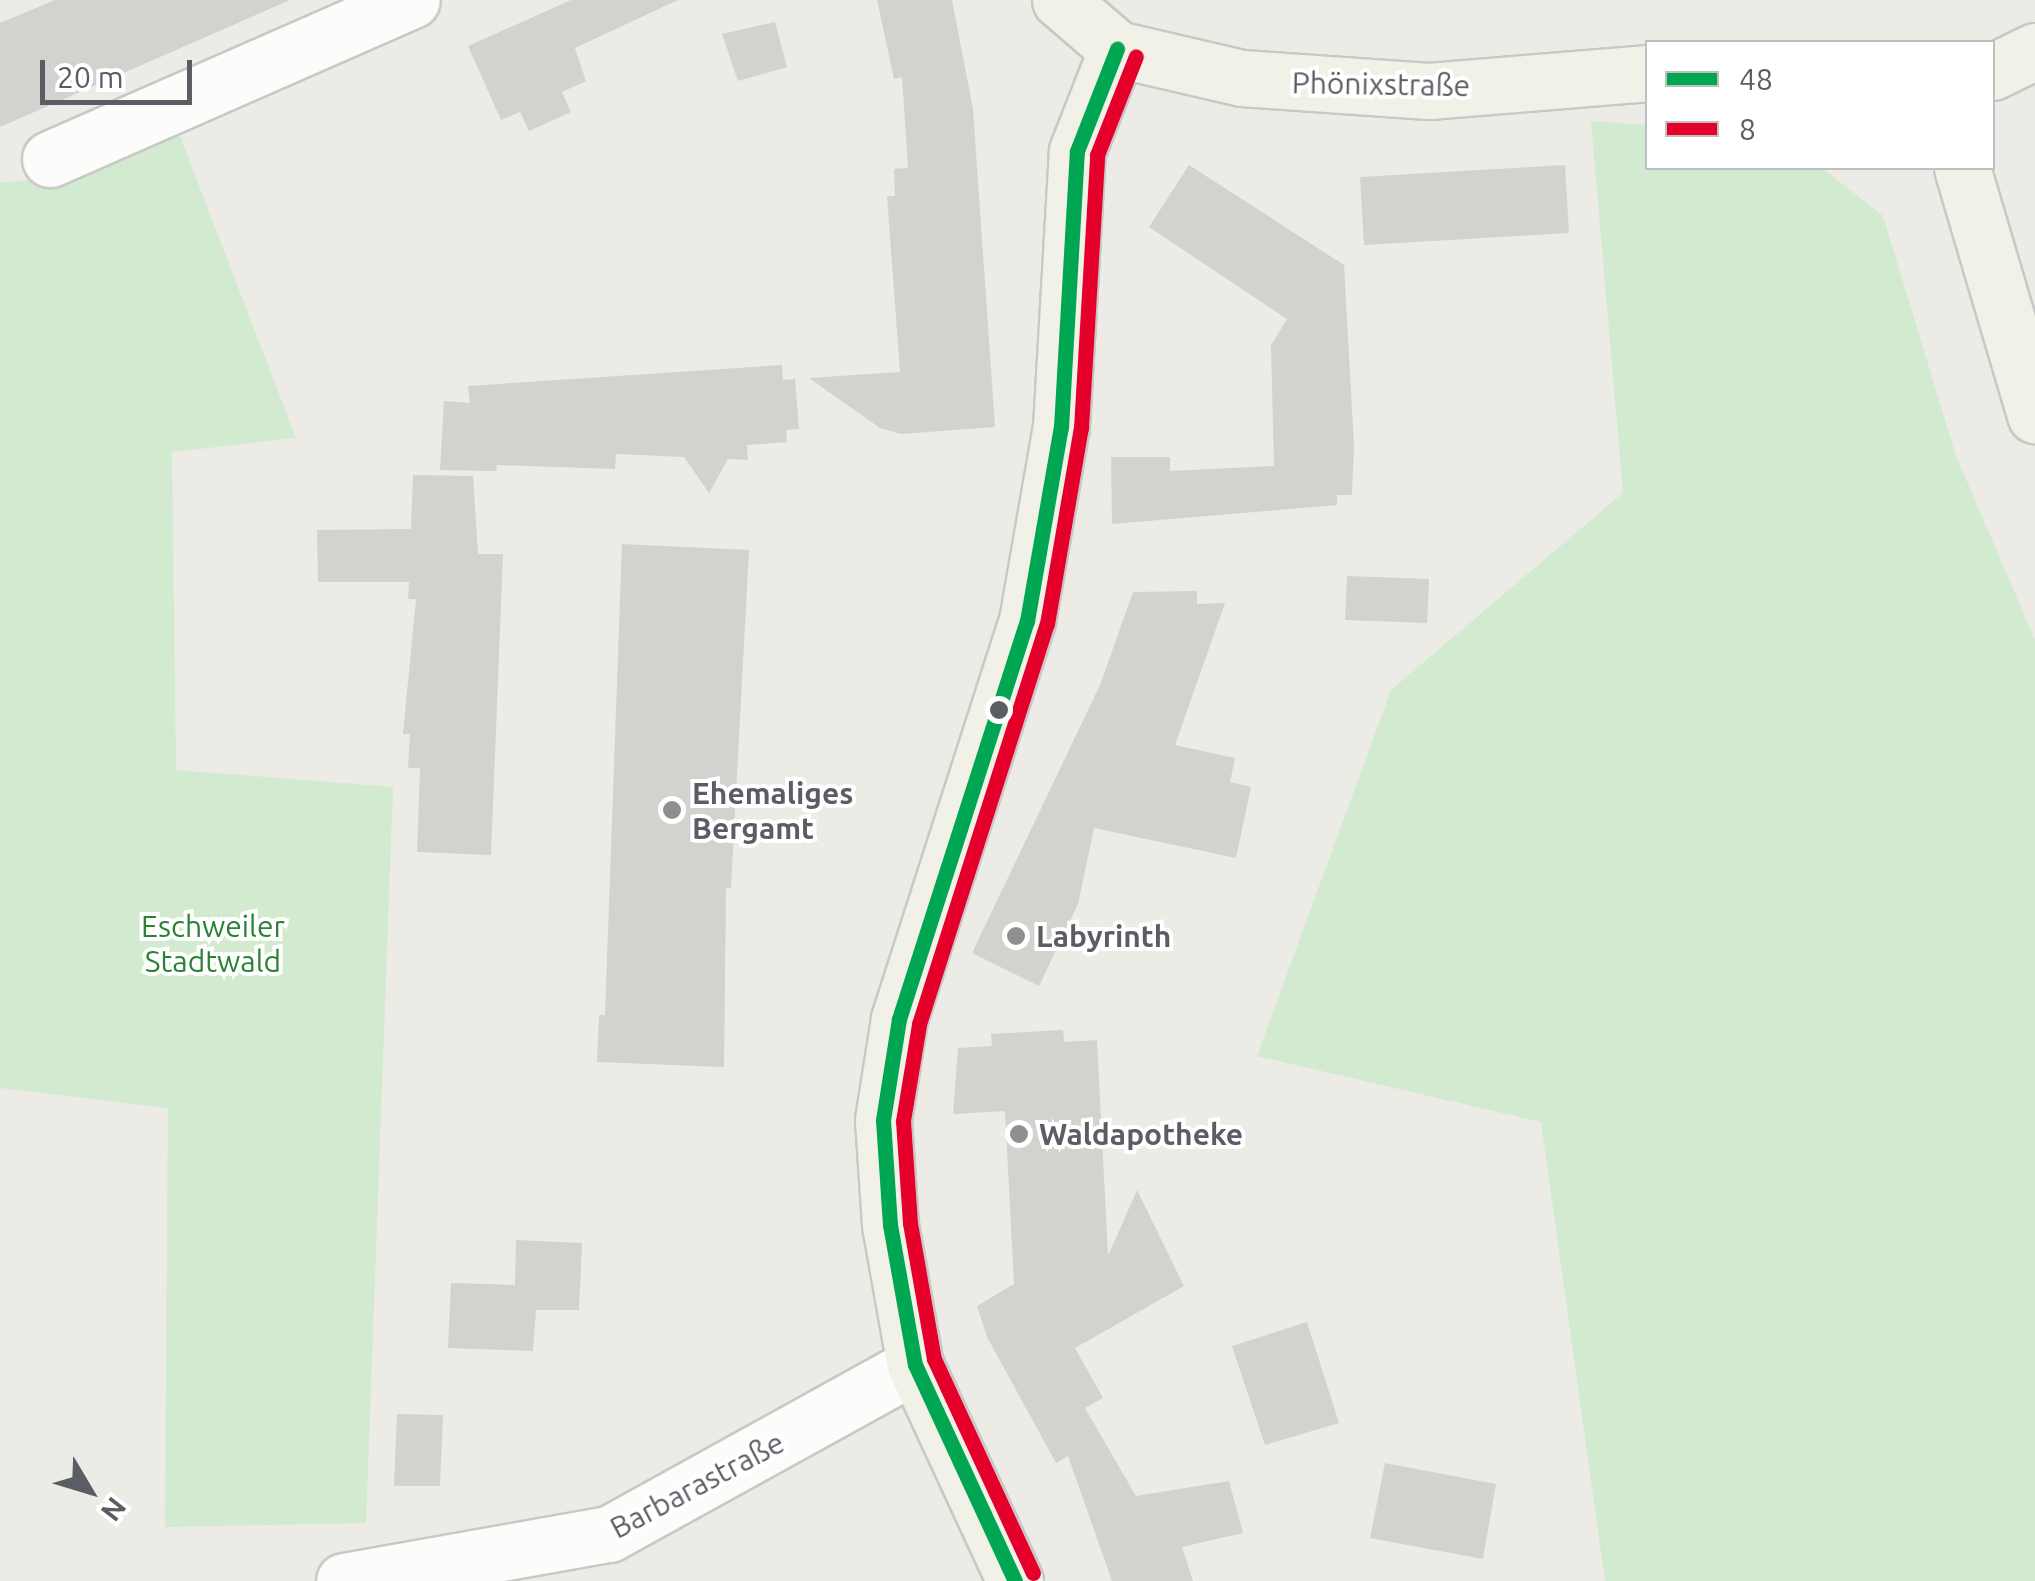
<!DOCTYPE html>
<meta charset="utf-8">
<style>
body{margin:0}
#map{position:relative;width:2035px;height:1581px;overflow:hidden;background:#ecebe5;font-family:Ubuntu,sans-serif}
div>[style]{position:absolute}
[style*='--x']{left:calc(var(--x)*1px);top:calc(var(--y)*1px);width:calc(var(--w)*1px);rotate:calc(var(--a)*1deg)}
.green>*{inset:0;background:#d1ead0}
.building>*{inset:0;background:#d3d2cf}
.roads{filter:drop-shadow(2px 0 #c8c9c7) drop-shadow(-2px 0 #c8c9c7) drop-shadow(0 2px #c8c9c7) drop-shadow(0 -2px #c8c9c7)}
.minor>*{height:55px;margin:-27.5px;padding:0 27.5px;transform-origin:27.5px;border-radius:27.5px;background:#fcfcfb}
.major>*{height:55px;margin:-27.5px;padding:0 27.5px;transform-origin:27.5px;border-radius:27.5px;background:#f2f1e7}
.bus-1>*{height:15px;margin:-7.5px;padding:0 7.5px;transform-origin:7.5px;border-radius:7.5px;background:#00a651}
.bus-2>*{height:15px;margin:-7.5px;padding:0 7.5px;transform-origin:7.5px;border-radius:7.5px;background:#e4002b}
.dots>*{width:28px;height:28px;translate:-50% -50%;box-sizing:border-box;border:5px solid #fff;border-radius:50%}
span{translate:-50% -50%;white-space:nowrap;text-align:center;line-height:1.15;-webkit-text-stroke:8px #fff;paint-order:stroke}
.street-label{font-size:30px;color:#5a5e64}
.poi-label{font-size:30px;color:#5a5e64;font-weight:700}
.left{translate:0 -50%;text-align:left}
.park-label{font-size:30px;color:#2b8234}
.legend{position:absolute;left:1645px;top:40px;width:350px;height:130px;box-sizing:border-box;background:#fff;border:2px solid #bdbfc1;margin:0;padding:12px 18px;list-style:none;font-size:30px;color:#5a5e64}
.legend li{display:flex;align-items:center;gap:20px;height:50px}
.legend b{width:50px;border:2px solid #bdbfc1}
.north{position:absolute;left:40px;top:1441px;width:100px;height:100px;-webkit-text-stroke:8px #fff;paint-order:stroke;rotate:128deg;font-size:28px;font-weight:700;line-height:40px;text-align:center;color:#5a5e64}
.north::after{content:'';display:block;margin:auto;width:35px;height:45px;background:#5a5e64;clip-path:polygon(50% 0,100% 100%,50% 72%,0 100%)}
.scale{position:absolute;left:40px;top:60px;width:152px;height:45px;box-sizing:border-box;border:5px solid #5a5e64;border-top:0;padding-left:12px;font-size:30px;line-height:35px;white-space:nowrap;color:#5a5e64;-webkit-text-stroke:8px #fff;paint-order:stroke}
</style>
<div id="map">
<div class="green">
<i style="clip-path:polygon(1591px 121px,1647px 125px,1648px 168px,1822px 168px,1883px 216px,1956px 456px,2035px 640px,2035px 1581px,1605px 1581px,1541px 1122px,1257px 1056px,1391px 690px,1623px 493px)"></i>
<i style="clip-path:polygon(178px 131px,296px 438px,172px 452px,176px 770px,393px 787px,366px 1523px,165px 1527px,168px 1108px,0 1088px,0 183px,75px 175px)"></i>
</div>
<div class="building">
<i style="clip-path:polygon(55px 0,290px 0,0 127px,0 23px)"></i>
<i style="clip-path:polygon(571px 0,678px 0,575px 48px,586px 81px,562px 92px,571px 112px,529px 131px,520px 112px,501px 120px,468px 46px)"></i>
<i style="clip-path:polygon(877px 0,952px 0,973px 109px,995px 427px,901px 434px,880px 428px,809px 378px,900px 372px,887px 196px,895px 196px,894px 169px,908px 168px,902px 77px,894px 79px)"></i>
<i style="clip-path:polygon(775px 22px,787px 67px,738px 81px,722px 34px)"></i>
<i style="clip-path:polygon(1189px 165px,1344px 265px,1354px 446px,1352px 495px,1337px 495px,1337px 505px,1112px 524px,1111px 457px,1170px 457px,1170px 471px,1274px 466px,1271px 345px,1287px 319px,1149px 227px)"></i>
<i style="clip-path:polygon(1565px 165px,1569px 233px,1364px 245px,1360px 177px)"></i>
<i style="clip-path:polygon(782px 365px,783px 380px,795px 379px,799px 429px,786px 430px,787px 442px,747px 445px,748px 460px,728px 459px,709px 493px,684px 457px,616px 454px,615px 469px,497px 465px,496px 471px,440px 470px,444px 401px,470px 403px,468px 386px)"></i>
<i style="clip-path:polygon(413px 475px,473px 476px,478px 554px,503px 554px,491px 855px,417px 852px,420px 768px,408px 768px,410px 734px,403px 734px,416px 599px,408px 599px,409px 582px,318px 582px,317px 530px,411px 529px)"></i>
<i style="clip-path:polygon(622px 544px,749px 550px,731px 888px,726px 888px,724px 1067px,597px 1062px,599px 1015px,605px 1015px)"></i>
<i style="clip-path:polygon(1347px 576px,1429px 579px,1427px 623px,1345px 620px)"></i>
<i style="clip-path:polygon(1197px 591px,1197px 604px,1225px 603px,1175px 745px,1235px 758px,1230px 782px,1251px 787px,1236px 858px,1094px 828px,1078px 904px,1039px 986px,972px 953px,1100px 685px,1133px 592px)"></i>
<i style="clip-path:polygon(1063px 1030px,1064px 1042px,1097px 1040px,1108px 1256px,1137px 1190px,1184px 1286px,1075px 1348px,1103px 1398px,1085px 1408px,1136px 1496px,1229px 1481px,1243px 1533px,1182px 1547px,1193px 1581px,1112px 1581px,1068px 1456px,1056px 1463px,987px 1337px,977px 1306px,1014px 1284px,1005px 1111px,953px 1114px,958px 1048px,992px 1046px,991px 1034px)"></i>
<i style="clip-path:polygon(516px 1240px,582px 1243px,579px 1310px,536px 1310px,533px 1351px,448px 1348px,451px 1283px,515px 1285px)"></i>
<i style="clip-path:polygon(1307px 1322px,1339px 1423px,1265px 1445px,1232px 1346px)"></i>
<i style="clip-path:polygon(397px 1414px,443px 1415px,440px 1486px,394px 1486px)"></i>
<i style="clip-path:polygon(1385px 1463px,1496px 1484px,1483px 1559px,1370px 1538px)"></i>
</div>
<div class="roads">
<div class="minor">
<i style="--x:50;--y:159;--w:395;--a:-23.7"></i>
<i style="--x:344;--y:1581;--w:269;--a:-10.1"></i>
<i style="--x:609;--y:1534;--w:350;--a:-28.9"></i>
</div>
<div class="major">
<i style="--x:1060;--y:0;--w:75;--a:40.7"></i>
<i style="--x:1117;--y:49;--w:128;--a:13.1"></i>
<i style="--x:1242;--y:78;--w:187;--a:4"></i>
<i style="--x:1429;--y:91;--w:220;--a:-4.7"></i>
<i style="--x:1992;--y:72;--w:48;--a:-26"></i>
<i style="--x:1962;--y:168;--w:258;--a:73.5"></i>
<i style="--x:1015;--y:1581;--w:238;--a:-114.8"></i>
<i style="--x:915;--y:1365;--w:142;--a:-100.1"></i>
<i style="--x:890;--y:1225;--w:105;--a:-93.8"></i>
<i style="--x:883;--y:1120;--w:102;--a:-81"></i>
<i style="--x:899;--y:1019;--w:418;--a:-72.2"></i>
<i style="--x:1027;--y:621;--w:197;--a:-80.1"></i>
<i style="--x:1061;--y:427;--w:276;--a:-86.7"></i>
<i style="--x:1077;--y:151;--w:110;--a:-68.6"></i>
</div>
</div>
<div class="bus-1">
<i style="--x:1015;--y:1581;--w:238;--a:-114.8"></i>
<i style="--x:915;--y:1365;--w:142;--a:-100.1"></i>
<i style="--x:890;--y:1225;--w:105;--a:-93.8"></i>
<i style="--x:883;--y:1120;--w:102;--a:-81"></i>
<i style="--x:899;--y:1019;--w:418;--a:-72.2"></i>
<i style="--x:1027;--y:621;--w:197;--a:-80.1"></i>
<i style="--x:1061;--y:427;--w:276;--a:-86.7"></i>
<i style="--x:1077;--y:151;--w:110;--a:-68.6"></i>
</div>
<div class="bus-2">
<i style="--x:1033;--y:1573;--w:236;--a:-114.8"></i>
<i style="--x:934;--y:1359;--w:138;--a:-100"></i>
<i style="--x:910;--y:1223;--w:102;--a:-93.9"></i>
<i style="--x:903;--y:1121;--w:98;--a:-80.6"></i>
<i style="--x:919;--y:1024;--w:420;--a:-72.3"></i>
<i style="--x:1047;--y:624;--w:199;--a:-80.2"></i>
<i style="--x:1081;--y:428;--w:273;--a:-86.6"></i>
<i style="--x:1097;--y:155;--w:106;--a:-68.5"></i>
</div>
<div class="dots">
<i style="left:999px;top:710px;background:#5a5e64"></i>
<i style="left:672px;top:810px;background:#8d8f91"></i>
<i style="left:1016px;top:936px;background:#8d8f91"></i>
<i style="left:1019px;top:1134px;background:#8d8f91"></i>
</div>
<div class="street-label">
<span style="left:1381px;top:84px;rotate:1deg">Phönixstraße</span>
<span style="left:697px;top:1485px;rotate:-28deg">Barbarastraße</span>
</div>
<div class="poi-label">
<span class="left" style="left:692px;top:810px">Ehemaliges<br>Bergamt</span>
<span class="left" style="left:1036px;top:936px">Labyrinth</span>
<span class="left" style="left:1039px;top:1134px">Waldapotheke</span>
</div>
<div class="park-label">
<span style="left:213px;top:943px">Eschweiler<br>Stadtwald</span>
</div>
<ul class="legend">
<li><b style="height:12px;background:#00a651"></b>48</li>
<li><b style="height:12px;background:#e4002b"></b>8</li>
</ul>
<div class="north">N</div>
<div class="scale">20 m</div>
</div>
